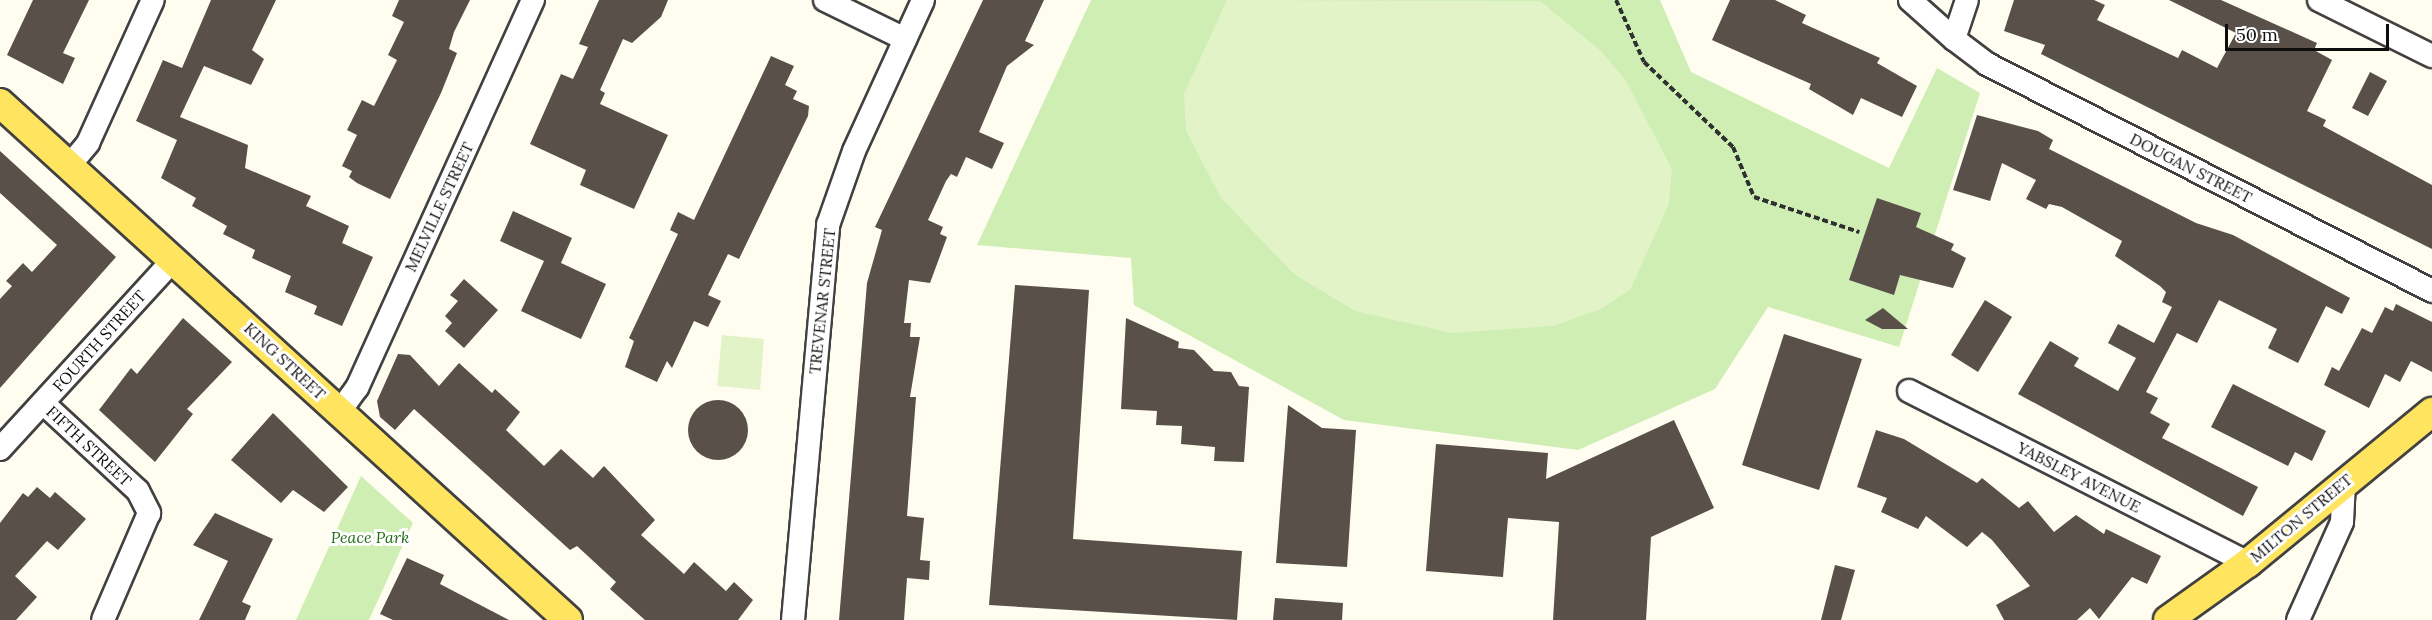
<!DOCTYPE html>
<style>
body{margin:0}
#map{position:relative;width:2432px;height:620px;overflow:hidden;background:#fffdf0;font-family:Lora,serif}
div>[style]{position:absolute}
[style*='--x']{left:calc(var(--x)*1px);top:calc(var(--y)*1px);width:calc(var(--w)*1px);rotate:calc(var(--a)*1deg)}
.green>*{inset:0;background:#ceeeb4}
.pitch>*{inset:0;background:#e2f4c7}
.building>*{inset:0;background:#585049}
.round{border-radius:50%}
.path>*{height:4px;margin-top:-2px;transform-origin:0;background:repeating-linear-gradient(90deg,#303030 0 6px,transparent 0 9px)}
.roads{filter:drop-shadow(2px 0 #414141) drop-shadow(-2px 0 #414141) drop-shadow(0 2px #414141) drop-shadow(0 -2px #414141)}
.minor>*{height:22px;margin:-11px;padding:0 11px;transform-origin:11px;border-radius:11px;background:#fff}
.major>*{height:28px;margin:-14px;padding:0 14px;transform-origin:14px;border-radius:14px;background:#ffe460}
span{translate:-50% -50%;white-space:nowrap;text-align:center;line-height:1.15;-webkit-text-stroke:6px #fff;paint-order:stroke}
.street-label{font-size:16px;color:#0e0e0e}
.park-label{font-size:16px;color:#236e17;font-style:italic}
.scale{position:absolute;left:2225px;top:24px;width:164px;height:27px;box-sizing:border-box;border:3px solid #0e0e0e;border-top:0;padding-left:8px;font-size:18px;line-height:21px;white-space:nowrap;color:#0e0e0e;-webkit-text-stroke:4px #fff;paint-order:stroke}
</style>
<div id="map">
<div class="green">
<i style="clip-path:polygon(1091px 0,1660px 0,1691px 72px,1889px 168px,1937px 68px,1980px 93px,1899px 347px,1768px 307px,1715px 389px,1578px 450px,1344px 420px,1134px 305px,1131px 258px,977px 245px)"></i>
<i style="clip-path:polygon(361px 476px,413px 523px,369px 620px,296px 620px)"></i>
</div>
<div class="pitch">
<i style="clip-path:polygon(1227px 0,1540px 1px,1601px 51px,1626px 81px,1672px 169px,1669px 204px,1630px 290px,1601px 309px,1553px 326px,1452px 333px,1355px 311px,1294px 274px,1221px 198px,1186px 131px,1184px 94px)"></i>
<i style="clip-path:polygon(722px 335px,764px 339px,760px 390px,717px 386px)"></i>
</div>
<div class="building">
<i style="clip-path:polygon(33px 0,89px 0,63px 53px,75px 58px,63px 84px,7px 55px)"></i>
<i style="clip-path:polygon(211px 0,276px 0,252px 50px,264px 59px,251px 85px,204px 66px,180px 117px,248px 145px,245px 168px,311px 196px,306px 206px,349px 226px,342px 243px,373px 257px,342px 326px,314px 314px,317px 306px,285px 292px,291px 276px,252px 258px,255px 250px,223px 234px,227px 226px,192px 206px,196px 198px,161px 178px,177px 140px,136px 121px,163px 60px,182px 68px)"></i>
<i style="clip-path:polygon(399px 0,470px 0,454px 32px,449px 49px,457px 53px,441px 93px,390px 199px,357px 183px,349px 177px,352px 171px,342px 166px,357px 135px,347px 130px,362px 100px,374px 106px,397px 60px,388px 55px,404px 22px,392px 16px)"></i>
<i style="clip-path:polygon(599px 0,668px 0,661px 17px,632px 43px,623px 39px,600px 90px,605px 93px,600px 104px,668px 135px,634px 209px,580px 185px,586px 170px,530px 144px,561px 74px,573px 79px,588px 47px,579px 44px)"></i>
<i style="clip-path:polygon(983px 0,1044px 0,1025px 41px,1034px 45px,1007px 66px,979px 132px,1004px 143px,992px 169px,966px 157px,957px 177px,951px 174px,946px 181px,928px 220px,943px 227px,940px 234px,947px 237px,930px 283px,909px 280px,904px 323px,911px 323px,910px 337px,920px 337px,910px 397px,916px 397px,907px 516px,924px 518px,920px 560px,930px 561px,929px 580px,907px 578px,904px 620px,839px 620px,867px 283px,882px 230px,875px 227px)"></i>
<i style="clip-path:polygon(1730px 0,1775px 0,1806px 15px,1802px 23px,1880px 58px,1877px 63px,1917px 86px,1902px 117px,1861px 98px,1853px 115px,1809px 89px,1811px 84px,1712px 40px)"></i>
<i style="clip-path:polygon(2014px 0,2094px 0,2105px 5px,2097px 20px,2178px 58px,2182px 50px,2217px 68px,2236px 33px,2169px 0,2221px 0,2317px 43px,2314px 50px,2332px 60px,2307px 111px,2326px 120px,2323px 126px,2432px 185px,2432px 249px,2041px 54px,2045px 45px,2004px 31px)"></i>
<i style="clip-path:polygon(771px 56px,794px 66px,785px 85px,797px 91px,793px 99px,809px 106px,808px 116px,739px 259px,728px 254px,708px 295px,721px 301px,708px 327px,694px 321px,672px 368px,667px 361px,657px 382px,625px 367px,634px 341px,629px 338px,678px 234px,670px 230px,678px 212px,694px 220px)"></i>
<i style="clip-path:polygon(2370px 72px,2387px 81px,2368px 116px,2352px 108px)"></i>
<i style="clip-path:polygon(1977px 115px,2038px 131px,2053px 140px,2049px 149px,2196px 223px,2233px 235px,2350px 298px,2342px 314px,2326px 306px,2298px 363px,2268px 348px,2277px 329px,2219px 300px,2197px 343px,2177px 333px,2146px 392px,2158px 398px,2150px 413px,2170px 424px,2162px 438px,2258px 487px,2243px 516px,2018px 394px,2050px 341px,2079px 358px,2074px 366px,2118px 391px,2136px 358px,2108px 343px,2118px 324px,2154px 343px,2172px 307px,2162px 302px,2166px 292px,2160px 286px,2115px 256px,2122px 241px,2062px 207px,2049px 204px,2046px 209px,2026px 199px,2036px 180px,2002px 163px,1990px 201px,1953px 190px)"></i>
<i style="clip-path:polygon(0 151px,116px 257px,0 388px,0 299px,12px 286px,6px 281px,23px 263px,32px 272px,57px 245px,0 193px)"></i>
<i style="clip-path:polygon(1877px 198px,1921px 213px,1916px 227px,1954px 244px,1951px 250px,1966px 258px,1953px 288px,1900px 275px,1894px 295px,1849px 280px)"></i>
<i style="clip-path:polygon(513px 211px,572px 238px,561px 263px,606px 284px,581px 339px,521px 311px,544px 261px,500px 241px)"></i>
<i style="clip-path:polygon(464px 279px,498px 310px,464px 348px,445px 331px,452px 323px,445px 316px,458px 301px,450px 295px)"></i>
<i style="clip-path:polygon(1015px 285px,1089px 290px,1073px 539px,1242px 551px,1237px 620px,989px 605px)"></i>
<i style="clip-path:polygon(1985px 300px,2012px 317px,1978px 372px,1951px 355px)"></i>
<i style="clip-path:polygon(2396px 304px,2432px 322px,2432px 372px,2411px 361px,2400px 382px,2385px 374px,2369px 408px,2324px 385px,2332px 367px,2339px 371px,2362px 328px,2372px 333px,2385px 307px,2393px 311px)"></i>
<i style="clip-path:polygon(1883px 308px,1908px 329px,1882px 329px,1865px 320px)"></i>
<i style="clip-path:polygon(183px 318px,232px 362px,187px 409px,193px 414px,155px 462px,99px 410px,131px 368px,137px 374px)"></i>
<i style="clip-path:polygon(1126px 318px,1179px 342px,1178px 348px,1194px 350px,1214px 371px,1231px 372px,1239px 386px,1249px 387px,1244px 462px,1214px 461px,1215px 447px,1181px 444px,1182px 426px,1156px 425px,1157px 411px,1121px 409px)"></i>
<i style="clip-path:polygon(1784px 334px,1862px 359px,1819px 490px,1742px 465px)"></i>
<i style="clip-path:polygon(398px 354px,410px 355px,439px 386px,459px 363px,492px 393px,495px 389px,520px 412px,506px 430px,544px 466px,561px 449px,593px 478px,604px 466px,655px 520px,641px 535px,684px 574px,694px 562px,726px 591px,734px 582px,753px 600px,738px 620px,645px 620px,610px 589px,616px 582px,577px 546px,570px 550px,414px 409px,395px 430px,380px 417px,377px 401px)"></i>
<i style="clip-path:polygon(2233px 384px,2326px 431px,2312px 461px,2295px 452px,2288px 466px,2211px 427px)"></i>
<i class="round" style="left:688px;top:400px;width:60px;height:60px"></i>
<i style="clip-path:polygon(1288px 405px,1322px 428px,1356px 430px,1347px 567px,1276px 563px)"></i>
<i style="clip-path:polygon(273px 413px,348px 487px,324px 512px,293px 490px,281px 503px,231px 460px)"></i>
<i style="clip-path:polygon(1674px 420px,1714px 508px,1651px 537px,1646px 620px,1553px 620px,1559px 522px,1508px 518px,1503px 577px,1426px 571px,1436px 444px,1548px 453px,1546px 479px)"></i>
<i style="clip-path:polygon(1876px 430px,1904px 439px,1977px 483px,1982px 478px,2019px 508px,2028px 501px,2054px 532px,2076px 515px,2104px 534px,2106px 529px,2161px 556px,2147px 584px,2132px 577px,2099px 619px,2090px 608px,2077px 620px,2004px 620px,1996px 605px,2030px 586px,1992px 540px,1982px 532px,1967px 547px,1926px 516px,1918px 529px,1881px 512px,1887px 498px,1857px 487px)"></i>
<i style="clip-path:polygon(37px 487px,50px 498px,55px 492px,86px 519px,58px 550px,47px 541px,15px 576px,37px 597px,16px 620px,0 620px,0 523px,23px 493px,28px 497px)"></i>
<i style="clip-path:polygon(215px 513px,273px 539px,242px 602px,251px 606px,245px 620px,199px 620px,228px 561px,193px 545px)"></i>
<i style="clip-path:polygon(407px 558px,444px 575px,440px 584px,509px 620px,393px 620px,380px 614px)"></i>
<i style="clip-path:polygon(1835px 565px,1855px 570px,1841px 620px,1821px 620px)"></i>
<i style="clip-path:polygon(1275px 598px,1343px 603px,1342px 620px,1273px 620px)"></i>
</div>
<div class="path">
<i style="--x:1616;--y:0;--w:68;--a:65.7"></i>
<i style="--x:1644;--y:62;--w:123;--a:43.7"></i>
<i style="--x:1733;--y:147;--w:54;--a:67.2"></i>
<i style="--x:1754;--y:197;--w:111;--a:18.4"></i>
</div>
<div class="roads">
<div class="minor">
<i style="--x:825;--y:0;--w:89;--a:26"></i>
<i style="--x:1910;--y:0;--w:59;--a:41.6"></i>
<i style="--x:1954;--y:39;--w:41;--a:-71.6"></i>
<i style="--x:2319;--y:0;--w:126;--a:26.4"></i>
<i style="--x:1954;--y:39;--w:41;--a:37.1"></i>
<i style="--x:1987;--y:64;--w:500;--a:27"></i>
<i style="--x:69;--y:166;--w:30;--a:-50"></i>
<i style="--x:88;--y:143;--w:157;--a:-65.6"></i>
<i style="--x:1909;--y:391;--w:380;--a:26.9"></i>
<i style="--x:43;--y:403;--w:129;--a:42.8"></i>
<i style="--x:138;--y:491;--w:25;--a:63"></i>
<i style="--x:149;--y:513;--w:116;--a:113.3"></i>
<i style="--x:340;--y:411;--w:29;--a:-54"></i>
<i style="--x:357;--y:388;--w:426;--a:-65.6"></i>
<i style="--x:0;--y:449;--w:258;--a:-47.5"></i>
<i style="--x:793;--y:620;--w:397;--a:-84.9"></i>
<i style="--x:828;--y:225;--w:78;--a:-70.6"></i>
<i style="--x:854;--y:151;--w:166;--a:-65.4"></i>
<i style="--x:2298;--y:620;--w:107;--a:-65.8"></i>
<i style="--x:2342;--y:522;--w:40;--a:-87.1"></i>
</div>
<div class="major">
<i style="--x:0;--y:103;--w:768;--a:42.31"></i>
<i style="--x:2168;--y:620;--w:98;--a:-35.5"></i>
<i style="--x:2248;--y:563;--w:238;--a:-39.4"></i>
</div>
</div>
<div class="street-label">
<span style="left:2191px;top:168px;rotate:27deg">DOUGAN STREET</span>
<span style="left:439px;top:207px;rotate:-65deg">MELVILLE STREET</span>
<span style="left:822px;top:301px;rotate:-84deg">TREVENAR STREET</span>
<span style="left:99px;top:341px;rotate:-48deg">FOURTH STREET</span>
<span style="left:285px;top:361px;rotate:43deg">KING STREET</span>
<span style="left:89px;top:446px;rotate:43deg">FIFTH STREET</span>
<span style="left:2079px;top:477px;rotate:27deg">YABSLEY AVENUE</span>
<span style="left:2301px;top:518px;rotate:-40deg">MILTON STREET</span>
</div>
<div class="park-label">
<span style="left:370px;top:537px">Peace Park</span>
</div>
<div class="scale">50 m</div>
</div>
